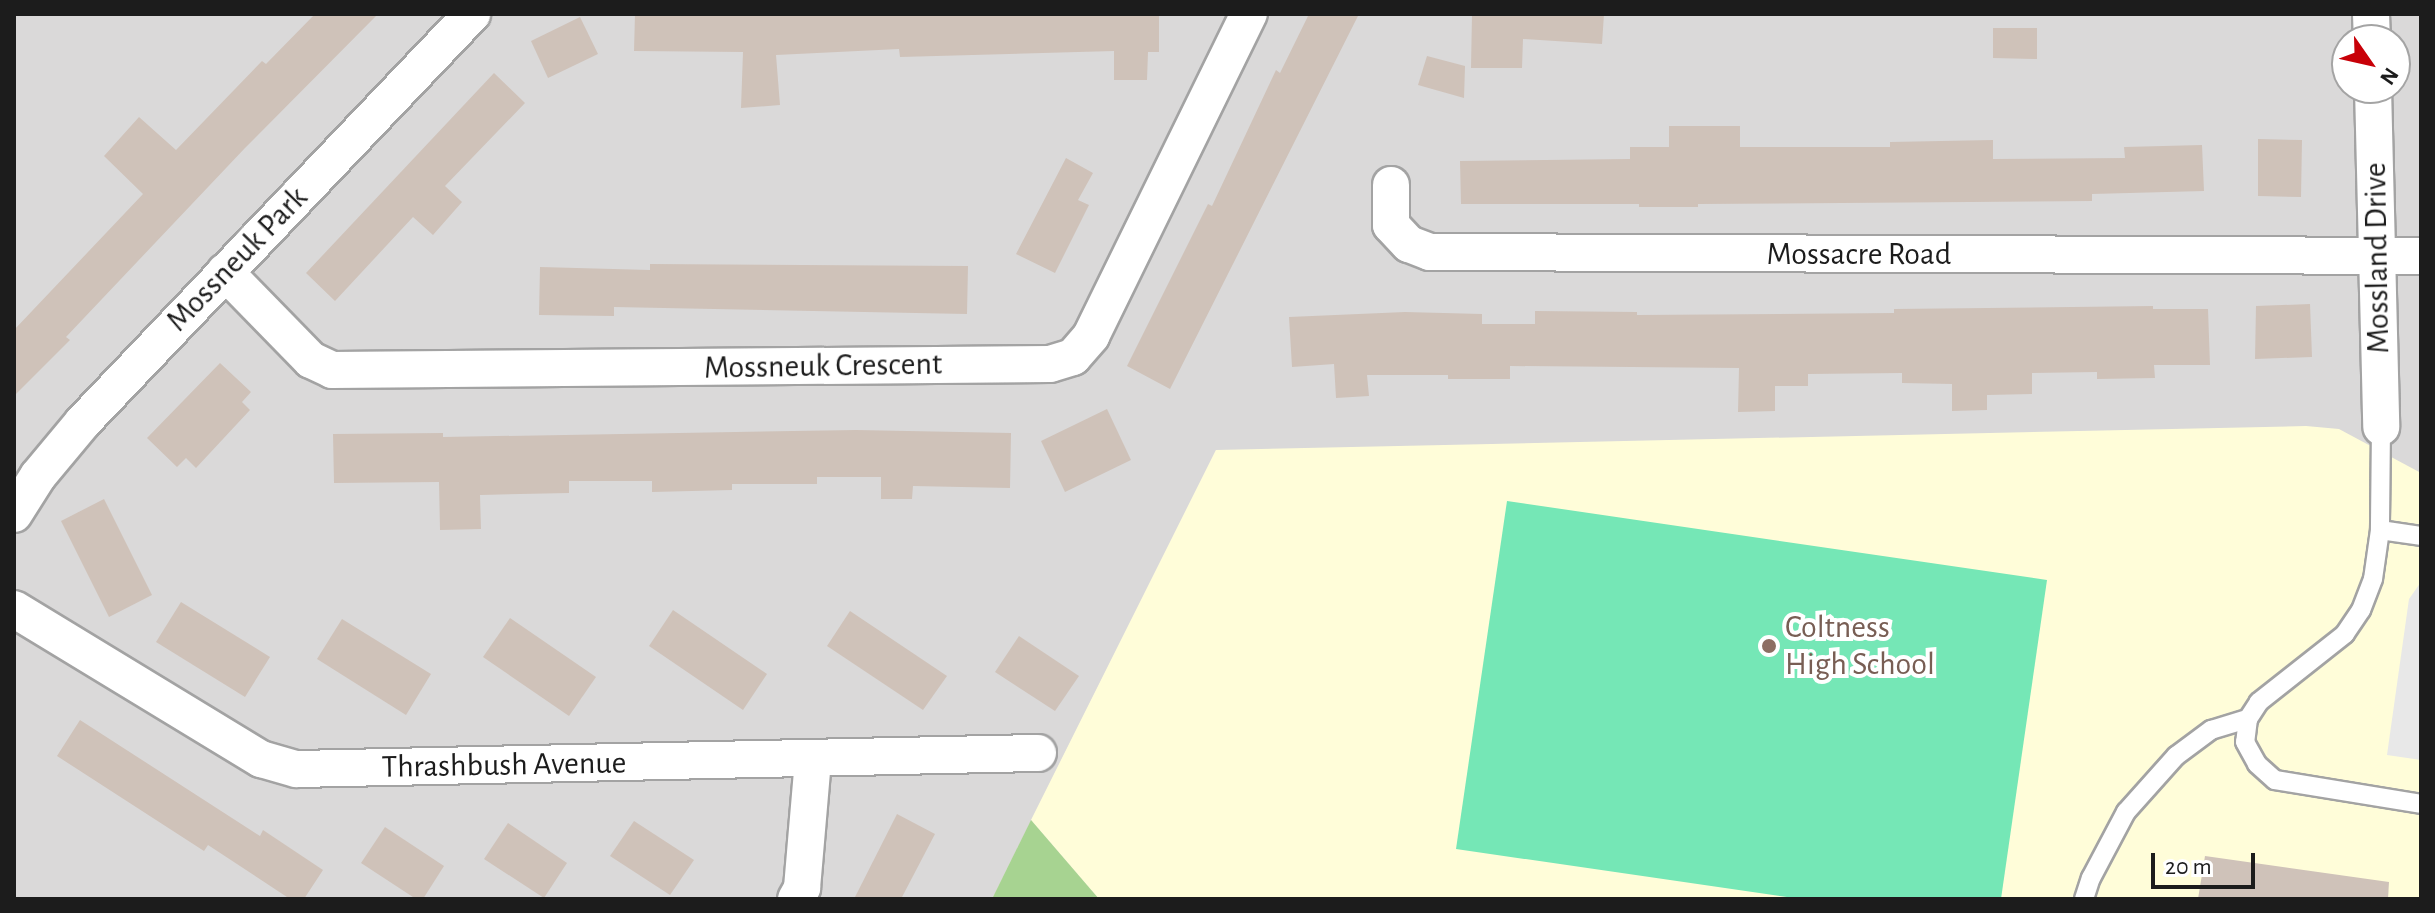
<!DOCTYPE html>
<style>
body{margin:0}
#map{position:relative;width:2435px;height:913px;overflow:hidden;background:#efe9e0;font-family:"Alegreya Sans",sans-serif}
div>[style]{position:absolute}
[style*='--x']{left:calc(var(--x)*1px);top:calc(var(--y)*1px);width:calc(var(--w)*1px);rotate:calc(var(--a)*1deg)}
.residential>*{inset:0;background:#dad9d9}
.education>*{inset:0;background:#fffdd9}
.forest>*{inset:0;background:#a7d391}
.pitch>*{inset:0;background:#75e7b6}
.parking>*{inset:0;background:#e8e8e8}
.building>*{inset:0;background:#cfc2b9}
.roads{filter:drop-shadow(2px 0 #a3a3a3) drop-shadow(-2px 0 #a3a3a3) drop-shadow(0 2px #a3a3a3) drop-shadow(0 -2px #a3a3a3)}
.lane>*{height:18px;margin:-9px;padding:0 9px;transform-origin:9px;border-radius:9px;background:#fff}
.street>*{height:36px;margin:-18px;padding:0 18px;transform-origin:18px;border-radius:18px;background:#fff}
.dots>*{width:22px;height:22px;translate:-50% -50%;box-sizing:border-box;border:4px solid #fff;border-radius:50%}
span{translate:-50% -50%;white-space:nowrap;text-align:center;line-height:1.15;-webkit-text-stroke:8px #fff;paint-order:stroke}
.street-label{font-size:32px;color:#1c1c1c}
.education-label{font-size:32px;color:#785e54}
.left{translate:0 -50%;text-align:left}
.frame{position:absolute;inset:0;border:16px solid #1c1c1c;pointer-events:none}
.north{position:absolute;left:2331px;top:24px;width:80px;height:80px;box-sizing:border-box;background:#fff;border:2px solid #a4a4a4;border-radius:50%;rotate:124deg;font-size:22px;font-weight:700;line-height:32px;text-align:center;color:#1c1c1c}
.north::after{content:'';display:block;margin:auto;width:28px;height:36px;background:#c80008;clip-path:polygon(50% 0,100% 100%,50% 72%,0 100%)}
.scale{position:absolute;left:2151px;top:853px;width:104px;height:36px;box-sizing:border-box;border:4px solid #1c1c1c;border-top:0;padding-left:10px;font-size:24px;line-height:28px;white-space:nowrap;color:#1c1c1c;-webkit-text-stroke:6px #fff;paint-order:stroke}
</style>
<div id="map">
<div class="residential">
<i style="clip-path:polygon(evenodd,14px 14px,2421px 14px,2421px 473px,1216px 450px,992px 899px,14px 899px,14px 14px,2347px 40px,2395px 40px,2395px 88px,2347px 88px,2347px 40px)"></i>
</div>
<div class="education">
<i style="clip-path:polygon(2306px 426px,2339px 429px,2421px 473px,2421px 899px,1099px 899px,1031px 820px,1216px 450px)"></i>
</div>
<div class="forest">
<i style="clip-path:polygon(1031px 820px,1099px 899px,992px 899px)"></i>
</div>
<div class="pitch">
<i style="clip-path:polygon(1507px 501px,2047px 580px,2001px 899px,1801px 899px,1456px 849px)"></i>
</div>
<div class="parking">
<i style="clip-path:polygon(2421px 582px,2421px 760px,2387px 755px,2409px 599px)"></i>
</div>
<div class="building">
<i style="clip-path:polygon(315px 14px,378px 14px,245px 148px,66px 337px,70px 340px,14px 396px,14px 330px,143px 194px,104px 156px,139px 117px,176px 150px,262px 61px,266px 64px)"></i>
<i style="clip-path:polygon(635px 14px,1159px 14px,1159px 52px,1148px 52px,1147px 80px,1114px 80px,1114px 51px,900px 57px,899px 49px,776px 55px,780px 105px,741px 108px,743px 52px,634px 51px)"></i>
<i style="clip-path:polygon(1309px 14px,1359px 14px,1170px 389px,1127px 366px,1208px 204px,1212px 206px,1276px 70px,1280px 73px)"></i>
<i style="clip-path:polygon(1472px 14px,1604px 14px,1602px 44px,1523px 39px,1522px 68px,1471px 68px)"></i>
<i style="clip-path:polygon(580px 17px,598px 54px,548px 78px,531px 41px)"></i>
<i style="clip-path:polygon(1993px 28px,2037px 28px,2037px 59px,1993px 58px)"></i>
<i style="clip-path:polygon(1427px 56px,1465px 66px,1464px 98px,1418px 85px)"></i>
<i style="clip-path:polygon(494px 73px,525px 103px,445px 186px,462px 202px,433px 235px,413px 217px,335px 301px,306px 273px)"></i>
<i style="clip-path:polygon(1669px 126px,1740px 126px,1740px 147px,1890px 147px,1890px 142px,1993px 140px,1993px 159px,2125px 158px,2124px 147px,2202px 145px,2204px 191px,2092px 194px,2092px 201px,1698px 204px,1698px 207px,1639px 207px,1639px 204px,1461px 204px,1460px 161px,1630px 159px,1630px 147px,1669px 147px)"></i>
<i style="clip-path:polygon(2258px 139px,2302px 140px,2301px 197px,2258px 196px)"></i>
<i style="clip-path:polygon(1066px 158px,1093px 173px,1078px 200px,1089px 205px,1055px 273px,1016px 254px)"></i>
<i style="clip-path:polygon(650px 264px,968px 266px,967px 314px,614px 307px,614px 316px,539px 315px,540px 267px,650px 270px)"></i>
<i style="clip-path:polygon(2310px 304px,2312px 357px,2255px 359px,2256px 306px)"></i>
<i style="clip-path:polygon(2153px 306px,2153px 309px,2208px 309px,2210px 365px,2154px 365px,2155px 378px,2097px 379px,2097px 372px,2032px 373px,2032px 394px,1987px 395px,1987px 410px,1952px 411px,1952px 384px,1902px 383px,1902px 373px,1808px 374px,1808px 386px,1775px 386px,1775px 411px,1738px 412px,1739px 368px,1510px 366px,1510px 379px,1448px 379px,1448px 375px,1367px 375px,1369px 396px,1336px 398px,1334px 364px,1292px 367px,1289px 317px,1405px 312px,1482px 314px,1482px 324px,1535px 324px,1535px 311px,1637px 312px,1637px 315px,1894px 313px,1894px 309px)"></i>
<i style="clip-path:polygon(220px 363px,251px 392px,242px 402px,250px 410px,196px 468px,186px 458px,177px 467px,147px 438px)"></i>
<i style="clip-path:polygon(1107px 409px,1131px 460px,1065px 492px,1041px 441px)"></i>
<i style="clip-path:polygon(856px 430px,1011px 433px,1010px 488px,913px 486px,912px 499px,881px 499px,881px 477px,817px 477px,817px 484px,732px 484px,732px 490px,652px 492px,652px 481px,569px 481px,569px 493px,480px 495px,481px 529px,440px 530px,439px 482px,334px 483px,333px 434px,443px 433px,443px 437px)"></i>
<i style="clip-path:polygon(104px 499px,152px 595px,109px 617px,61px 521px)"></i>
<i style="clip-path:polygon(181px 602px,270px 657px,245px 697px,156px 642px)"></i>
<i style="clip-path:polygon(673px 610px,767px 674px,743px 710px,649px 646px)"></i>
<i style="clip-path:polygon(850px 611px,947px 676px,923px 710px,827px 646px)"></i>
<i style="clip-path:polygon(510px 618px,596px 677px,569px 716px,483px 657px)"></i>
<i style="clip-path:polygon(342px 619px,431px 674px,406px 715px,317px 659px)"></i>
<i style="clip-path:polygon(1019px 636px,1079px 676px,1055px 711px,995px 672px)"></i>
<i style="clip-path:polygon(80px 720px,260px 836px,263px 830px,323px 870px,304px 899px,290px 899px,208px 845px,204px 851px,57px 756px)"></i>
<i style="clip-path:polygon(897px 814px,935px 834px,901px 899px,854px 899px)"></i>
<i style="clip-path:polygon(634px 821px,694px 860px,670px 895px,610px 856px)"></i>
<i style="clip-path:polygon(508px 823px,567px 863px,544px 898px,484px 859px)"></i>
<i style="clip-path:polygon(385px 827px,444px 866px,423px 899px,416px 899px,361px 863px)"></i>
<i style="clip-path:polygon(2205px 856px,2389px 882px,2388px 899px,2198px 899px)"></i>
</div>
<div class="roads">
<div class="lane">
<i style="--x:2381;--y:427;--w:103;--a:90.6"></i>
<i style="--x:2380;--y:530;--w:49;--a:98.1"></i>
<i style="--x:2373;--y:579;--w:33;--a:111"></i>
<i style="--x:2361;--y:610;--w:29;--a:124"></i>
<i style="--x:2345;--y:634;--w:110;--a:141.7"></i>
<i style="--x:2259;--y:702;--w:20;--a:123"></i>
<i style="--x:2248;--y:719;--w:23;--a:97"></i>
<i style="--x:2245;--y:742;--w:25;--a:61"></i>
<i style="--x:2257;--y:764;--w:24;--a:42"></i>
<i style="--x:2275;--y:780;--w:148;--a:9.3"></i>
<i style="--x:2380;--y:530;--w:41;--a:8.3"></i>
<i style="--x:2084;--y:899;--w:22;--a:-72"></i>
<i style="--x:2091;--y:878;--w:75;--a:-62.1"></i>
<i style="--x:2126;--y:812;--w:75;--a:-48.2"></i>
<i style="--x:2176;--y:756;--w:44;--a:-36.6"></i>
<i style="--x:2211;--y:730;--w:39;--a:-17"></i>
</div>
<div class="street">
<i style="--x:2371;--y:14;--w:26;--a:88"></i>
<i style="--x:2373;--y:88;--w:339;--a:88.6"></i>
<i style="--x:1391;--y:185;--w:40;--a:90"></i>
<i style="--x:1391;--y:225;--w:26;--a:47"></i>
<i style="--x:1409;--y:244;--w:22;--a:21"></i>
<i style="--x:1430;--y:252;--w:991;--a:0.23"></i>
<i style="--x:225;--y:272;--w:123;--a:45.7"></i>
<i style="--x:311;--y:360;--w:23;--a:25"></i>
<i style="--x:332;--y:370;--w:718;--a:-0.48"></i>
<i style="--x:1050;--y:364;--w:24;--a:-17"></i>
<i style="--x:1073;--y:357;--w:28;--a:-49"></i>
<i style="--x:1091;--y:336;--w:359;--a:-63.9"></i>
<i style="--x:14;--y:514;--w:45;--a:-57.7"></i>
<i style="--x:38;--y:476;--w:70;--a:-50.2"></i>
<i style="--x:83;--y:422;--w:564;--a:-46.37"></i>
<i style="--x:14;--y:609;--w:289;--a:31.3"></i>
<i style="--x:261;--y:759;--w:37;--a:16"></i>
<i style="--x:297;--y:769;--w:741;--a:-1.24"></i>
<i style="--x:796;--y:899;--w:13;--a:-61"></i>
<i style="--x:802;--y:888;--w:129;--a:-85.1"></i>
</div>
</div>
<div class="dots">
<i style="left:1769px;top:646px;background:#8d6e63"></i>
</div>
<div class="street-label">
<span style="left:1859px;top:254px">Mossacre Road</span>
<span style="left:2377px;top:258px;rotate:-91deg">Mossland Drive</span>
<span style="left:237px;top:259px;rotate:-46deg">Mossneuk Park</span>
<span style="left:823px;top:366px;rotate:-1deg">Mossneuk Crescent</span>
<span style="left:504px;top:765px;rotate:-1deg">Thrashbush Avenue</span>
</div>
<div class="education-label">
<span class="left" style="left:1785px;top:646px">Coltness<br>High School</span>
</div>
<div class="frame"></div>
<div class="north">N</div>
<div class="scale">20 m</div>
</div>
